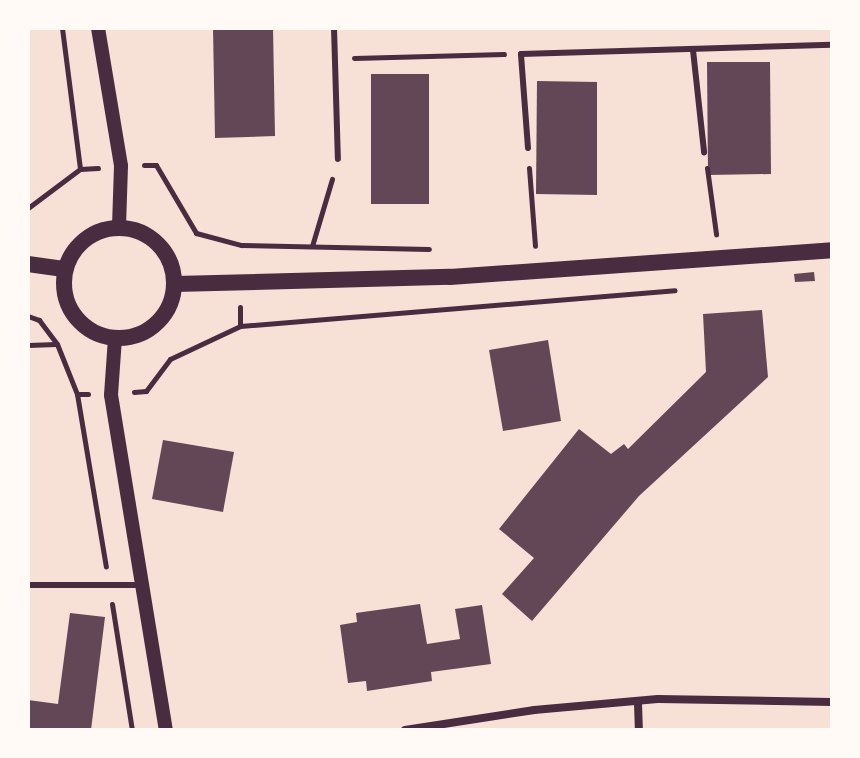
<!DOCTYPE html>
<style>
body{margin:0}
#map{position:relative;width:860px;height:758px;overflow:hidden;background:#f7e1d7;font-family:"Source Sans 3",sans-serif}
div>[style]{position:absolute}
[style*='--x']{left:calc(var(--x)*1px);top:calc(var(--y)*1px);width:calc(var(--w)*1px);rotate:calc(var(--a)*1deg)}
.building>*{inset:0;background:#644757}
.path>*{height:5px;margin:-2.5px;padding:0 2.5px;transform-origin:2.5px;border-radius:2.5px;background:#4a2c40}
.service>*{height:6px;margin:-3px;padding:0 3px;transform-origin:3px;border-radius:3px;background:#4a2c40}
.minor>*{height:8px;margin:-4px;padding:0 4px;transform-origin:4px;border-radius:4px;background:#4a2c40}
.tertiary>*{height:14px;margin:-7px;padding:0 7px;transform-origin:7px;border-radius:7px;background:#4a2c40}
.secondary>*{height:16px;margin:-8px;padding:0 8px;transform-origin:8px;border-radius:8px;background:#4a2c40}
.secondary>.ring{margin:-8px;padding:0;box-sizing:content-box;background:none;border:16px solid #4a2c40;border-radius:50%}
span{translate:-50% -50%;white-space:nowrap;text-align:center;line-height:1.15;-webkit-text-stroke:6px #fffaf5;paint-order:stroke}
.frame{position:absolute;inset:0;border:30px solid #fffaf5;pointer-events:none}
</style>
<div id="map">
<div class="building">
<i style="clip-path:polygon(213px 28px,273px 28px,275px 136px,215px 138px)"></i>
<i style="clip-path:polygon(707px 62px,770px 62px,771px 174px,708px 175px)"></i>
<i style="clip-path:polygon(371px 74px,429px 74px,429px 204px,371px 204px)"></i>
<i style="clip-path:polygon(537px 81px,597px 82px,597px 195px,536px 194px)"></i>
<i style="clip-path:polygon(814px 272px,815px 281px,795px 282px,794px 274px)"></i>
<i style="clip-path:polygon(762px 310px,768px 377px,639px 496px,532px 621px,502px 594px,534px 558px,499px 529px,579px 429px,611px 454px,624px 444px,628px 449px,706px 372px,703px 314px)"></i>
<i style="clip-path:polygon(548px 340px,561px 421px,503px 431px,489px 350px)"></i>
<i style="clip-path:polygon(163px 440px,234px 452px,223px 512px,152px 499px)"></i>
<i style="clip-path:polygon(420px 604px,427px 644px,460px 639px,455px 609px,482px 605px,491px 664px,431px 672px,432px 681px,367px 691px,366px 681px,348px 683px,340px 625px,357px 622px,356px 613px)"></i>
<i style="clip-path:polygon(70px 613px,105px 617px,91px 730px,28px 730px,28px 700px,58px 704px)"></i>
</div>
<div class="path">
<i style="--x:62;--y:28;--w:142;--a:82.7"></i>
<i style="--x:354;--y:58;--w:150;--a:-1.5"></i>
<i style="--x:144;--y:165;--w:12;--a:0"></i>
<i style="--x:156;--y:165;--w:79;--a:59.5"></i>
<i style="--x:196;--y:233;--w:47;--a:14.9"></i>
<i style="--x:241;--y:245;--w:188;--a:1.2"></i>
<i style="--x:529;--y:168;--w:78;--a:85.6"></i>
<i style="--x:707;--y:168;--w:67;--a:82.2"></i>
<i style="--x:28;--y:208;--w:65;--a:-36.9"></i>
<i style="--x:80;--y:169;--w:18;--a:-3"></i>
<i style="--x:312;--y:246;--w:70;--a:-73.4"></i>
<i style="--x:28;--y:316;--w:12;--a:20"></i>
<i style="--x:39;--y:320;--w:30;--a:53"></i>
<i style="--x:57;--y:344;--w:54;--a:68.2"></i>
<i style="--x:77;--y:394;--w:11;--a:0"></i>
<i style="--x:240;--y:326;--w:19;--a:-90"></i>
<i style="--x:28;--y:345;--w:28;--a:-2"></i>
<i style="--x:134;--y:392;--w:12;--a:-5"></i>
<i style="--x:146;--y:391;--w:40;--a:-53"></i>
<i style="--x:170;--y:359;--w:77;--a:-25.2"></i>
<i style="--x:240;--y:326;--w:436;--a:-4.7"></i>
<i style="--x:77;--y:394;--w:175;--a:80.5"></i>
<i style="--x:112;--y:604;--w:128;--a:81"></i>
</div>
<div class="service">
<i style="--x:334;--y:28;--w:131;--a:88.3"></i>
<i style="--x:693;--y:50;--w:103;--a:83.8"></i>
<i style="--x:528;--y:148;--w:94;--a:-94.3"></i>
<i style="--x:521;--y:54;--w:311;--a:-1.7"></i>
<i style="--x:28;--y:585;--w:114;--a:0"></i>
</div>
<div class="minor">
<i style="--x:638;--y:704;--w:26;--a:88"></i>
<i style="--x:405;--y:730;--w:131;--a:-8.8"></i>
<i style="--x:534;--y:710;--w:124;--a:-5.1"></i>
<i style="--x:658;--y:699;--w:174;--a:1"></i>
</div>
<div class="tertiary">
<i style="--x:98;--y:28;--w:140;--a:80.5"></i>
<i style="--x:121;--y:166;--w:61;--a:91.9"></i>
<i style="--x:115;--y:338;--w:57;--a:94"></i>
<i style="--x:111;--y:395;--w:339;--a:80.7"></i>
</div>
<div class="secondary">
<i class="ring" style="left:64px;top:228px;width:94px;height:94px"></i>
<i style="--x:28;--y:264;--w:36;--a:8"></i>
<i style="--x:175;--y:284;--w:275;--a:-1.5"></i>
<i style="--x:450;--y:277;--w:383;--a:-4"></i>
</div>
<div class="frame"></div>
</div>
